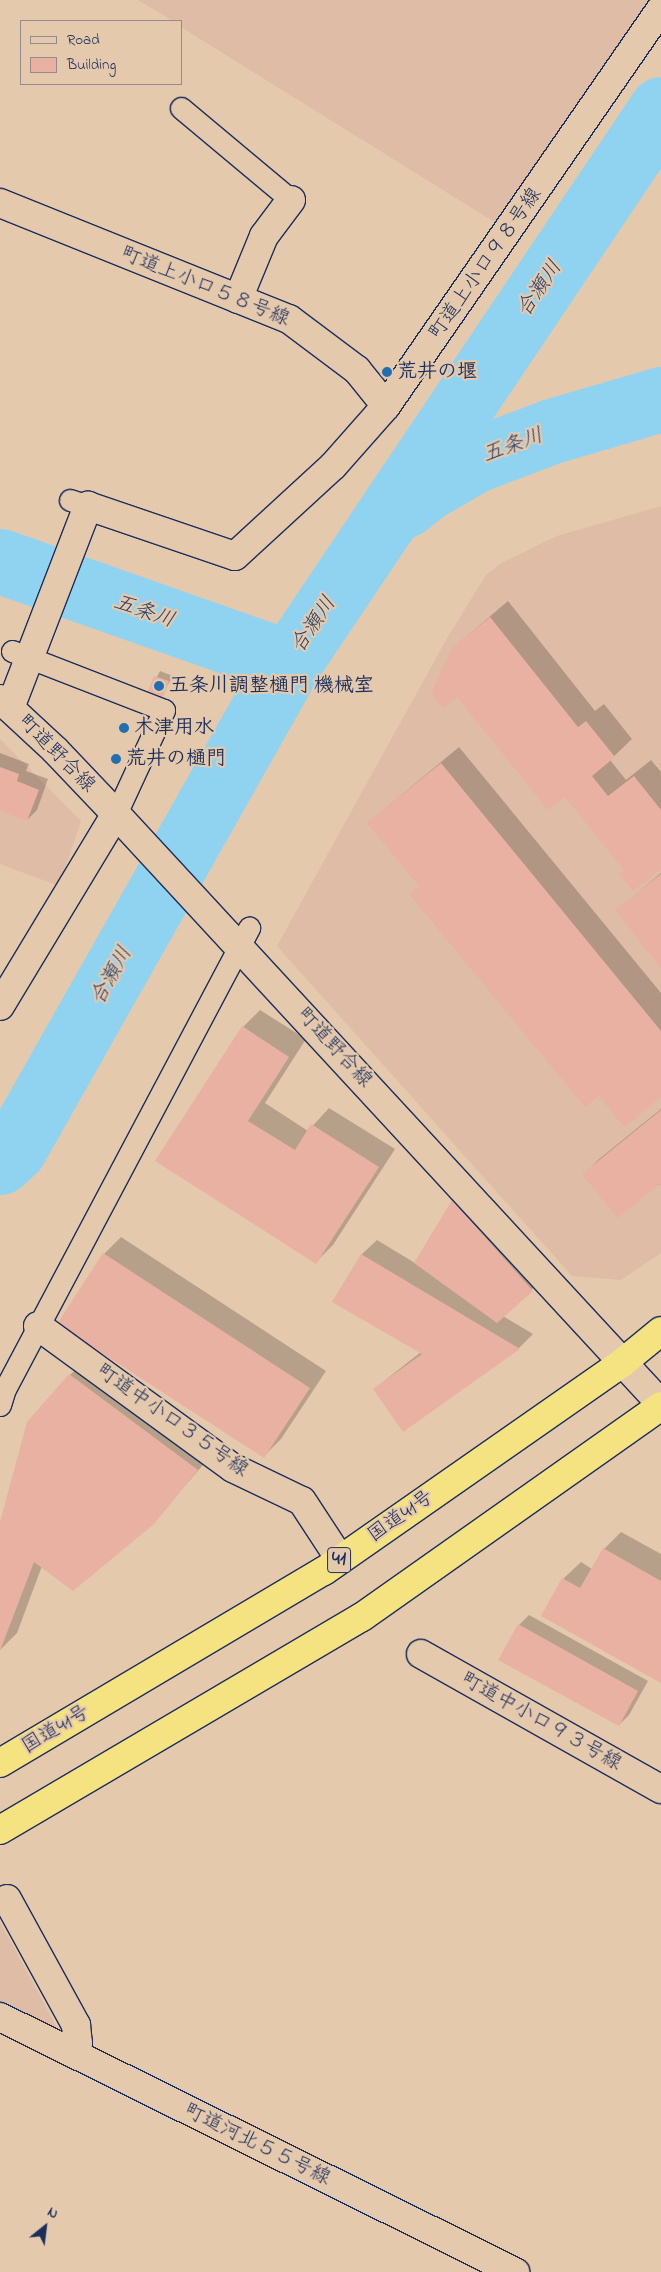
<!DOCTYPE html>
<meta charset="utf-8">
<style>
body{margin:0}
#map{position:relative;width:661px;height:2272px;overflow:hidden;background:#e5c9ac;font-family:"Indie Flower","Klee One",sans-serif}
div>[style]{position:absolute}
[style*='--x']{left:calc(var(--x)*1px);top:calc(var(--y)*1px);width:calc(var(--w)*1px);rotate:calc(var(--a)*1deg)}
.built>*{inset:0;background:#debca6}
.shadow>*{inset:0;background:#0003}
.river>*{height:65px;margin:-32.5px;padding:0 32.5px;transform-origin:32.5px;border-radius:32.5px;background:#8fd3f0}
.building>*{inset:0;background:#e9b1a1}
.roads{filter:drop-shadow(1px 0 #1b2f5e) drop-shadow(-1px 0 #1b2f5e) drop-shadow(0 1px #1b2f5e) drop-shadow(0 -1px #1b2f5e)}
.lane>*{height:21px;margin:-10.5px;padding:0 10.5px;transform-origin:10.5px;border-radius:10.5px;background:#e5c9ac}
.street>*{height:28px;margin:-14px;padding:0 14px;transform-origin:14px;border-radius:14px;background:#e5c9ac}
.secondary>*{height:28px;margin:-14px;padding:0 14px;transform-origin:14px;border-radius:14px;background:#e5c9ac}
.highway>*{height:28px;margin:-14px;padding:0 14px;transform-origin:14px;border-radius:14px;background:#f5e382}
.dots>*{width:14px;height:14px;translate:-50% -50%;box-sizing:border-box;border:2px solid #e5c9ac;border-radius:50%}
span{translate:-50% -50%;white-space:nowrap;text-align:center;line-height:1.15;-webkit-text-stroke:4.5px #e5c9ac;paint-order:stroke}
.shield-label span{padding:1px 4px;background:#e5c9ac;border:1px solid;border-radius:4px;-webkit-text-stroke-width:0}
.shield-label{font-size:19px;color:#1b2f5e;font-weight:700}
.street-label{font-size:20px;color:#1b2f5e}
.poi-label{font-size:20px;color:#1b2f5e;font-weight:700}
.left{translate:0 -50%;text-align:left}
.water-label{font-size:21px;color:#273f6d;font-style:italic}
.legend{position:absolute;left:20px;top:20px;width:162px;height:65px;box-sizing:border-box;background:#e5c9ac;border:1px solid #948b8d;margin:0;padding:6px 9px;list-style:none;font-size:15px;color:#1b2f5e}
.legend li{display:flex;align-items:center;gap:10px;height:25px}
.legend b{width:25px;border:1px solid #948b8d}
.north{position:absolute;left:20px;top:2202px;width:50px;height:50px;-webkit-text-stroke:4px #e5c9ac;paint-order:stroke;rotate:29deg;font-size:14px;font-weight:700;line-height:20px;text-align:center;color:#1b2f5e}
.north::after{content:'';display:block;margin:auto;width:18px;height:22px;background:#1b2f5e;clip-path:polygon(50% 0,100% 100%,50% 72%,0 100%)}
</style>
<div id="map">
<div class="built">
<i style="clip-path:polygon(138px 0,656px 0,555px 151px,496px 223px,181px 27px,181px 21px,173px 21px)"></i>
<i style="clip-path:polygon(661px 506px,661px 1253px,621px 1280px,572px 1276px,277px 946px,446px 640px,486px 575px,500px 564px,557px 536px)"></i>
<i style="clip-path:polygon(0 739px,81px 821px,59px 886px,0 864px)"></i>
<i style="clip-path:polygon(0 1922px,60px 2033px,0 2008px)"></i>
</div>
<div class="shadow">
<i style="clip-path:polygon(508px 601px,595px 711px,604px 704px,632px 739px,610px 760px,626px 780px,651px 760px,661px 772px,661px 867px,625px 870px,454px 647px)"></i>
<i style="clip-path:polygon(160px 671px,173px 676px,162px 695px,150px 690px)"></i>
<i style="clip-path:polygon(459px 747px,661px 993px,661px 1096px,420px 885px,368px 823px)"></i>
<i style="clip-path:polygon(0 753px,29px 764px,26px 771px,48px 779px,37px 810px,27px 820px,0 810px)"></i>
<i style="clip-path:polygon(661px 873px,661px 966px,617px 910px)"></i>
<i style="clip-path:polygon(260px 1010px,306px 1039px,265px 1103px,308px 1131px,329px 1108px,395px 1149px,333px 1245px,316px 1262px,157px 1161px,243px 1027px)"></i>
<i style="clip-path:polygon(661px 1109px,661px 1185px,584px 1175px,598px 1160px)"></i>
<i style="clip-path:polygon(467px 1187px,546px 1276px,503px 1316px,533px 1334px,519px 1348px,403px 1430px,374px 1389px,421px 1352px,334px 1302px,362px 1254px,377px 1240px,415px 1263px,453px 1201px)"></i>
<i style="clip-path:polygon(121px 1237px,326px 1371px,281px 1439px,264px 1456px,104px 1254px)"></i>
<i style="clip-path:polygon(87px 1358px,214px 1452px,153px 1523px,42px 1566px,17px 1633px,0 1650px,0 1527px,70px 1375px)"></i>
<i style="clip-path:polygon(621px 1532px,661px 1554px,661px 1682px,563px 1579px,581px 1562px,592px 1569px,604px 1549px)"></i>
<i style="clip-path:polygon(529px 1615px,648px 1681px,629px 1715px,619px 1725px,519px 1625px)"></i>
</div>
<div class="river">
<i style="--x:405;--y:505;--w:26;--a:-39"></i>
<i style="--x:425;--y:489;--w:58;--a:-30.1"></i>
<i style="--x:475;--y:460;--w:82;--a:-20.6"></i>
<i style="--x:552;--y:431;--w:114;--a:-16.4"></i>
<i style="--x:0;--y:561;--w:306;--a:19.4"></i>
<i style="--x:0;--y:1162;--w:19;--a:-43"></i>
<i style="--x:14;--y:1149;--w:558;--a:-60.5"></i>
<i style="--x:289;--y:663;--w:667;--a:-56.12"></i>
</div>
<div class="building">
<i style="clip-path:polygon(490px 617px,578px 727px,586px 721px,615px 757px,592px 776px,608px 796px,634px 776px,661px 810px,661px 869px,633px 891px,619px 874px,624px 870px,565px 797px,548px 810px,457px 697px,443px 708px,431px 693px,453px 647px)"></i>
<i style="clip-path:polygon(154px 676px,169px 681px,163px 697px,148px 691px)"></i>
<i style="clip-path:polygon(441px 763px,661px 1031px,661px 1097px,624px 1127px,599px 1096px,585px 1107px,409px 894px,419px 886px,367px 823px)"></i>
<i style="clip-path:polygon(0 767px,19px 774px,17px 781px,39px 790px,27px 821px,0 811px)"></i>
<i style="clip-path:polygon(661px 874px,661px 968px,615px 910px)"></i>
<i style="clip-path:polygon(242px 1026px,289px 1057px,248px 1121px,295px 1150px,311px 1124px,379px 1167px,316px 1264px,155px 1161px)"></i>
<i style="clip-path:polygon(661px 1110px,661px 1187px,659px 1184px,618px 1218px,582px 1174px)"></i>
<i style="clip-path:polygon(452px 1200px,533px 1291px,497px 1323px,414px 1263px)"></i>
<i style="clip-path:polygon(103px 1253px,310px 1388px,264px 1458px,57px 1324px)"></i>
<i style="clip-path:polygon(361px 1254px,520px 1349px,403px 1432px,373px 1389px,422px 1354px,332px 1302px)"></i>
<i style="clip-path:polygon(69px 1374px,198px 1470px,154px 1524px,73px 1591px,34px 1562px,0 1651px,0 1522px,27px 1422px)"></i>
<i style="clip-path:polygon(603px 1548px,661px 1581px,661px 1683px,541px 1616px,562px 1578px,580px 1588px)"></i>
<i style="clip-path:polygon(518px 1624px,638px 1691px,619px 1726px,498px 1660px)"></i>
</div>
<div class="roads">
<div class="lane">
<i style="--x:181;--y:108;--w:143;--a:39.9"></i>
<i style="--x:70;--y:500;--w:19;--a:18"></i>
<i style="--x:12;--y:651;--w:163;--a:21.2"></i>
<i style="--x:164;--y:710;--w:115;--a:114.8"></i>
<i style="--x:0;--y:1405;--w:17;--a:-73"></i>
<i style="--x:5;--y:1389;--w:522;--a:-62.11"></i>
</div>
<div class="street">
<i style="--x:0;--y:203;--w:311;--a:21.9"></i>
<i style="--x:289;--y:319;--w:85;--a:36.9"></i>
<i style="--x:357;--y:370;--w:46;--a:51.1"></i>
<i style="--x:238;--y:299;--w:68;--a:-67.6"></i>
<i style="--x:264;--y:236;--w:45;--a:-53.1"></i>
<i style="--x:10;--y:708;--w:217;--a:-68.9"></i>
<i style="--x:88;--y:506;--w:155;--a:18.8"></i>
<i style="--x:235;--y:556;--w:133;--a:-42.6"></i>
<i style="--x:333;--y:466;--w:80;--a:-48.5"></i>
<i style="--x:386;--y:406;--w:483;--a:-55.3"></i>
<i style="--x:0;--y:1006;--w:224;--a:-58.9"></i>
<i style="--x:38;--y:1326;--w:241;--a:36.1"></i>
<i style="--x:233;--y:1468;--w:76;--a:25.6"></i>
<i style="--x:302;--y:1501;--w:69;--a:56.8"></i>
<i style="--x:421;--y:1654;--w:275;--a:29.4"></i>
<i style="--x:7;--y:1899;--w:144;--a:61.3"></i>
<i style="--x:76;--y:2025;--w:18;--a:84"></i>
<i style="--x:78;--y:2043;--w:11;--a:117"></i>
<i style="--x:0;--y:2017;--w:575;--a:26.34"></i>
</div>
<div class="secondary">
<i style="--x:0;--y:699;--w:75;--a:42.8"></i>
<i style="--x:55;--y:750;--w:88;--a:46.4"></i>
<i style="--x:116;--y:814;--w:803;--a:47.27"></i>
</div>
<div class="highway">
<i style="--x:0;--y:1763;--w:377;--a:-30.7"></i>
<i style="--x:324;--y:1571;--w:363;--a:-34.9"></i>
<i style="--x:622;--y:1363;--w:50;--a:-39.4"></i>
<i style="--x:0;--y:1830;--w:420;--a:-30.5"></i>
<i style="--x:362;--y:1617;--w:366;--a:-35.2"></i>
</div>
</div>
<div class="dots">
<i style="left:387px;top:372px;background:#1f6fb2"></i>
<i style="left:159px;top:686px;background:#1f6fb2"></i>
<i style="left:124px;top:728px;background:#1f6fb2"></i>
<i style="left:116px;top:759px;background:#1f6fb2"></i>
</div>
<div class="shield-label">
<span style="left:339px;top:1560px">41</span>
</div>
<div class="street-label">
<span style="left:486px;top:264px;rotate:-55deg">町道上小口９８号線</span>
<span style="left:205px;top:287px;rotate:22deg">町道上小口５８号線</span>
<span style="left:56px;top:754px;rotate:45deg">町道野合線</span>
<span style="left:334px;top:1048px;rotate:47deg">町道野合線</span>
<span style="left:172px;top:1421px;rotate:35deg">町道中小口３５号線</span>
<span style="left:401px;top:1517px;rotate:-35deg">国道41号</span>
<span style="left:541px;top:1722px;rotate:29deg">町道中小口９３号線</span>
<span style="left:56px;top:1730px;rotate:-31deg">国道41号</span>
<span style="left:257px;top:2145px;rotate:26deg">町道河北５５号線</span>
</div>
<div class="poi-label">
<span class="left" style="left:397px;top:372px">荒井の堰</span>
<span class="left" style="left:169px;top:686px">五条川調整樋門 機械室</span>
<span class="left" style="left:134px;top:728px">木津用水</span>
<span class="left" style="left:126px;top:759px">荒井の樋門</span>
</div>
<div class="water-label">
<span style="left:540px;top:289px;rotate:-56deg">合瀬川</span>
<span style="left:513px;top:446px;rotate:-20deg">五条川</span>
<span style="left:144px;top:612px;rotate:19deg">五条川</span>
<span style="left:314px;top:625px;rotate:-56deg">合瀬川</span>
<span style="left:112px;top:976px;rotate:-61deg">合瀬川</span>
</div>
<ul class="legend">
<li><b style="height:6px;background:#e5c9ac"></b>Road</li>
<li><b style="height:14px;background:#e9b1a1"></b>Building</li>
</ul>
<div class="north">N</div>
</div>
